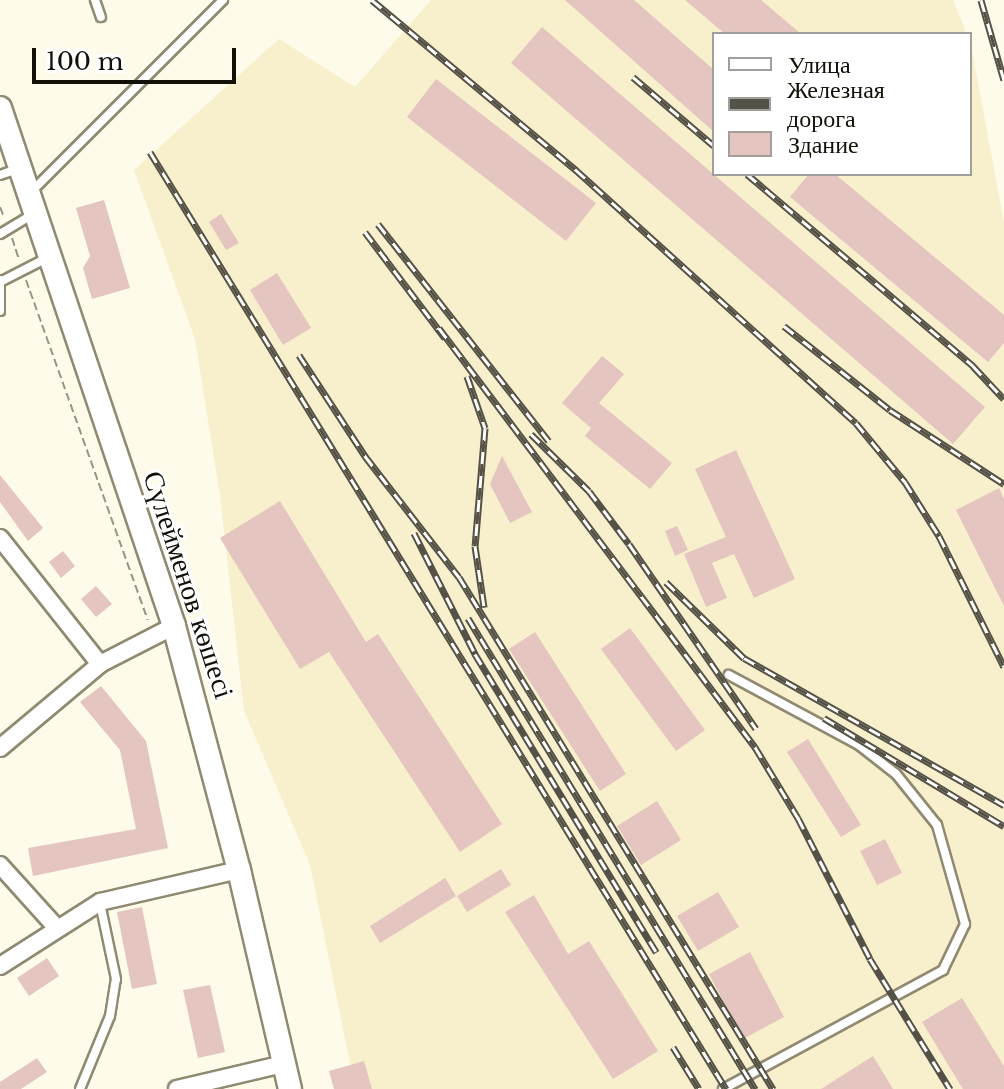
<!DOCTYPE html>
<meta charset="utf-8">
<style>
body{margin:0}
#map{position:relative;width:1004px;height:1089px;overflow:hidden;background:#fefbea;font-family:"Libre Baskerville",serif}
div>[style]{position:absolute}
[style*='--x']{left:calc(var(--x)*1px);top:calc(var(--y)*1px);width:calc(var(--w)*1px);rotate:calc(var(--a)*1deg)}
.built>*{inset:0;background:#f8f0cd}
.building>*{inset:0;background:#e4c5bf}
.path>*{height:2px;margin-top:-1px;transform-origin:0;background:repeating-linear-gradient(90deg,#979486 0 8px,transparent 0 12px)}
.roads{filter:drop-shadow(2px 0 #8f8a71) drop-shadow(-2px 0 #8f8a71) drop-shadow(0 2px #8f8a71) drop-shadow(0 -2px #8f8a71)}
.lane>*{height:8px;margin:-4px;padding:0 4px;transform-origin:4px;border-radius:4px;background:#fff}
.street>*{height:16px;margin:-8px;padding:0 8px;transform-origin:8px;border-radius:8px;background:#fff}
.secondary>*{height:22px;margin:-11px;padding:0 11px;transform-origin:11px;border-radius:11px;background:#fff}
.rail>*{height:7px;margin-top:-3.5px;transform-origin:0;background:repeating-linear-gradient(90deg,#fff 0 12px,#545247 0 24px);box-sizing:border-box;border-block:2px solid #545247}
span{translate:-50% -50%;white-space:nowrap;text-align:center;line-height:1.15;-webkit-text-stroke:6px #fff;paint-order:stroke}
.street-label{font-size:28px;color:#121007}
.legend{position:absolute;left:712px;top:32px;width:260px;height:144px;box-sizing:border-box;background:#fff;border:2px solid #a09f9c;margin:0;padding:10px 14px;list-style:none;font-size:24px;color:#121007}
.legend li{display:flex;align-items:center;gap:16px;height:40px}
.legend b{width:40px;border:2px solid #a09f9c}
.scale{position:absolute;left:32px;top:48px;width:204px;height:36px;box-sizing:border-box;border:4px solid #121007;border-top:0;padding-left:10px;font-size:24px;line-height:28px;white-space:nowrap;color:#121007;-webkit-text-stroke:6px #fff;paint-order:stroke}
</style>
<div id="map">
<div class="built">
<i style="clip-path:polygon(431px 0,953px 0,967px 34px,714px 34px,714px 174px,970px 174px,970px 40px,1004px 222px,1004px 1089px,355px 1089px,310px 865px,244px 711px,220px 496px,195px 339px,134px 170px,279px 39px,355px 87px)"></i>
</div>
<div class="building">
<i style="clip-path:polygon(565px 0,634px 0,714px 70px,714px 132px)"></i>
<i style="clip-path:polygon(685px 0,761px 0,801px 34px,725px 34px)"></i>
<i style="clip-path:polygon(542px 27px,985px 407px,953px 444px,511px 63px)"></i>
<i style="clip-path:polygon(436px 79px,596px 203px,566px 241px,407px 117px)"></i>
<i style="clip-path:polygon(809px 174px,835px 174px,1004px 315px,1004px 343px,988px 362px,790px 197px)"></i>
<i style="clip-path:polygon(104px 200px,130px 288px,92px 299px,83px 268px,90px 256px,76px 208px)"></i>
<i style="clip-path:polygon(221px 214px,239px 243px,226px 250px,209px 222px)"></i>
<i style="clip-path:polygon(277px 273px,311px 328px,283px 345px,250px 290px)"></i>
<i style="clip-path:polygon(602px 356px,624px 374px,599px 403px,672px 463px,650px 489px,585px 436px,591px 428px,562px 403px)"></i>
<i style="clip-path:polygon(736px 450px,795px 579px,754px 598px,734px 554px,712px 563px,727px 598px,706px 607px,684px 554px,726px 537px,695px 469px)"></i>
<i style="clip-path:polygon(502px 456px,532px 512px,510px 523px,490px 484px)"></i>
<i style="clip-path:polygon(0 475px,43px 528px,28px 541px,0 502px)"></i>
<i style="clip-path:polygon(999px 488px,1004px 499px,1004px 606px,956px 510px)"></i>
<i style="clip-path:polygon(280px 501px,366px 642px,378px 634px,502px 824px,460px 852px,329px 652px,300px 669px,220px 538px)"></i>
<i style="clip-path:polygon(677px 526px,688px 550px,675px 556px,665px 531px)"></i>
<i style="clip-path:polygon(63px 551px,75px 566px,61px 578px,49px 562px)"></i>
<i style="clip-path:polygon(96px 586px,112px 604px,96px 617px,81px 599px)"></i>
<i style="clip-path:polygon(630px 628px,705px 730px,676px 751px,601px 649px)"></i>
<i style="clip-path:polygon(535px 632px,626px 774px,600px 791px,509px 649px)"></i>
<i style="clip-path:polygon(101px 686px,146px 741px,168px 848px,33px 876px,28px 848px,136px 829px,120px 750px,80px 702px)"></i>
<i style="clip-path:polygon(808px 739px,861px 825px,841px 837px,787px 752px)"></i>
<i style="clip-path:polygon(657px 801px,681px 840px,641px 865px,617px 826px)"></i>
<i style="clip-path:polygon(885px 839px,902px 873px,877px 885px,860px 851px)"></i>
<i style="clip-path:polygon(501px 869px,511px 885px,467px 912px,457px 896px)"></i>
<i style="clip-path:polygon(445px 878px,456px 896px,380px 943px,370px 926px)"></i>
<i style="clip-path:polygon(718px 892px,739px 927px,698px 951px,677px 916px)"></i>
<i style="clip-path:polygon(534px 895px,568px 954px,589px 941px,658px 1051px,613px 1079px,505px 912px)"></i>
<i style="clip-path:polygon(142px 907px,157px 984px,132px 989px,117px 912px)"></i>
<i style="clip-path:polygon(750px 952px,784px 1017px,743px 1039px,709px 974px)"></i>
<i style="clip-path:polygon(47px 958px,59px 976px,29px 996px,17px 978px)"></i>
<i style="clip-path:polygon(210px 985px,225px 1052px,198px 1058px,183px 990px)"></i>
<i style="clip-path:polygon(962px 998px,1004px 1066px,1004px 1089px,963px 1089px,922px 1022px)"></i>
<i style="clip-path:polygon(873px 1056px,893px 1089px,821px 1089px)"></i>
<i style="clip-path:polygon(37px 1058px,47px 1072px,21px 1089px,0 1089px,0 1082px)"></i>
<i style="clip-path:polygon(364px 1061px,372px 1089px,334px 1089px,329px 1071px)"></i>
</div>
<div class="path">
<i style="--x:0;--y:207;--w:11;--a:68"></i>
<i style="--x:12;--y:238;--w:22;--a:72"></i>
<i style="--x:26;--y:280;--w:361;--a:70.3"></i>
</div>
<div class="roads">
<div class="lane">
<i style="--x:95;--y:0;--w:18;--a:71"></i>
<i style="--x:0;--y:175;--w:18;--a:-19"></i>
<i style="--x:30;--y:193;--w:273;--a:-45"></i>
<i style="--x:0;--y:234;--w:37;--a:-31"></i>
<i style="--x:0;--y:280;--w:31;--a:90"></i>
<i style="--x:0;--y:282;--w:53;--a:-27.1"></i>
<i style="--x:80;--y:1089;--w:79;--a:-67.7"></i>
<i style="--x:110;--y:1016;--w:37;--a:-81"></i>
<i style="--x:116;--y:979;--w:78;--a:-101.9"></i>
<i style="--x:723;--y:1089;--w:250;--a:-28.4"></i>
<i style="--x:943;--y:970;--w:51;--a:-64.4"></i>
<i style="--x:965;--y:924;--w:103;--a:-105.8"></i>
<i style="--x:937;--y:825;--w:65;--a:-128.8"></i>
<i style="--x:896;--y:774;--w:47;--a:-141.9"></i>
<i style="--x:859;--y:745;--w:148;--a:-151.7"></i>
</div>
<div class="street">
<i style="--x:0;--y:538;--w:161;--a:51.6"></i>
<i style="--x:100;--y:664;--w:83;--a:-27.2"></i>
<i style="--x:0;--y:748;--w:131;--a:-40"></i>
<i style="--x:0;--y:865;--w:84;--a:47.9"></i>
<i style="--x:0;--y:966;--w:119;--a:-32.6"></i>
<i style="--x:100;--y:902;--w:143;--a:-13"></i>
<i style="--x:177;--y:1089;--w:110;--a:-13.2"></i>
</div>
<div class="secondary">
<i style="--x:0;--y:108;--w:546;--a:71.43"></i>
<i style="--x:174;--y:626;--w:253;--a:75.1"></i>
<i style="--x:239;--y:870;--w:225;--a:76.9"></i>
</div>
</div>
<div class="rail">
<i style="--x:372;--y:0;--w:266;--a:39.8"></i>
<i style="--x:576;--y:170;--w:377;--a:42.1"></i>
<i style="--x:856;--y:423;--w:77;--a:50.3"></i>
<i style="--x:905;--y:482;--w:64;--a:57.8"></i>
<i style="--x:939;--y:536;--w:146;--a:63.6"></i>
<i style="--x:981;--y:0;--w:83;--a:74"></i>
<i style="--x:633;--y:77;--w:106;--a:40.4"></i>
<i style="--x:150;--y:152;--w:1100;--a:58.42"></i>
<i style="--x:747;--y:174;--w:297;--a:40.3"></i>
<i style="--x:973;--y:366;--w:45;--a:46.8"></i>
<i style="--x:378;--y:224;--w:276;--a:51.8"></i>
<i style="--x:365;--y:232;--w:133;--a:53"></i>
<i style="--x:784;--y:326;--w:135;--a:38.4"></i>
<i style="--x:890;--y:410;--w:136;--a:33"></i>
<i style="--x:439;--y:328;--w:525;--a:52.98"></i>
<i style="--x:755;--y:747;--w:83;--a:58.8"></i>
<i style="--x:798;--y:818;--w:158;--a:62.9"></i>
<i style="--x:870;--y:959;--w:153;--a:58.4"></i>
<i style="--x:299;--y:355;--w:121;--a:56.8"></i>
<i style="--x:365;--y:456;--w:153;--a:52.2"></i>
<i style="--x:459;--y:577;--w:601;--a:58.48"></i>
<i style="--x:467;--y:376;--w:55;--a:70.9"></i>
<i style="--x:485;--y:428;--w:118;--a:94.8"></i>
<i style="--x:475;--y:546;--w:62;--a:81.6"></i>
<i style="--x:531;--y:434;--w:81;--a:44.5"></i>
<i style="--x:589;--y:491;--w:66;--a:53"></i>
<i style="--x:629;--y:544;--w:224;--a:55.5"></i>
<i style="--x:414;--y:533;--w:136;--a:63.2"></i>
<i style="--x:475;--y:654;--w:349;--a:58.7"></i>
<i style="--x:666;--y:582;--w:109;--a:44.3"></i>
<i style="--x:744;--y:658;--w:299;--a:29.5"></i>
<i style="--x:468;--y:618;--w:552;--a:58.64"></i>
<i style="--x:824;--y:718;--w:210;--a:31"></i>
<i style="--x:673;--y:1047;--w:49;--a:58.2"></i>
</div>
<div class="street-label">
<span style="left:188px;top:585px;rotate:72deg">Сүлейменов көшесі</span>
</div>
<ul class="legend">
<li><b style="height:10px;background:#fff"></b>Улица</li>
<li><b style="height:10px;background:#545247"></b>Железная дорога</li>
<li><b style="height:22px;background:#e4c5bf"></b>Здание</li>
</ul>
<div class="scale">100 m</div>
</div>
